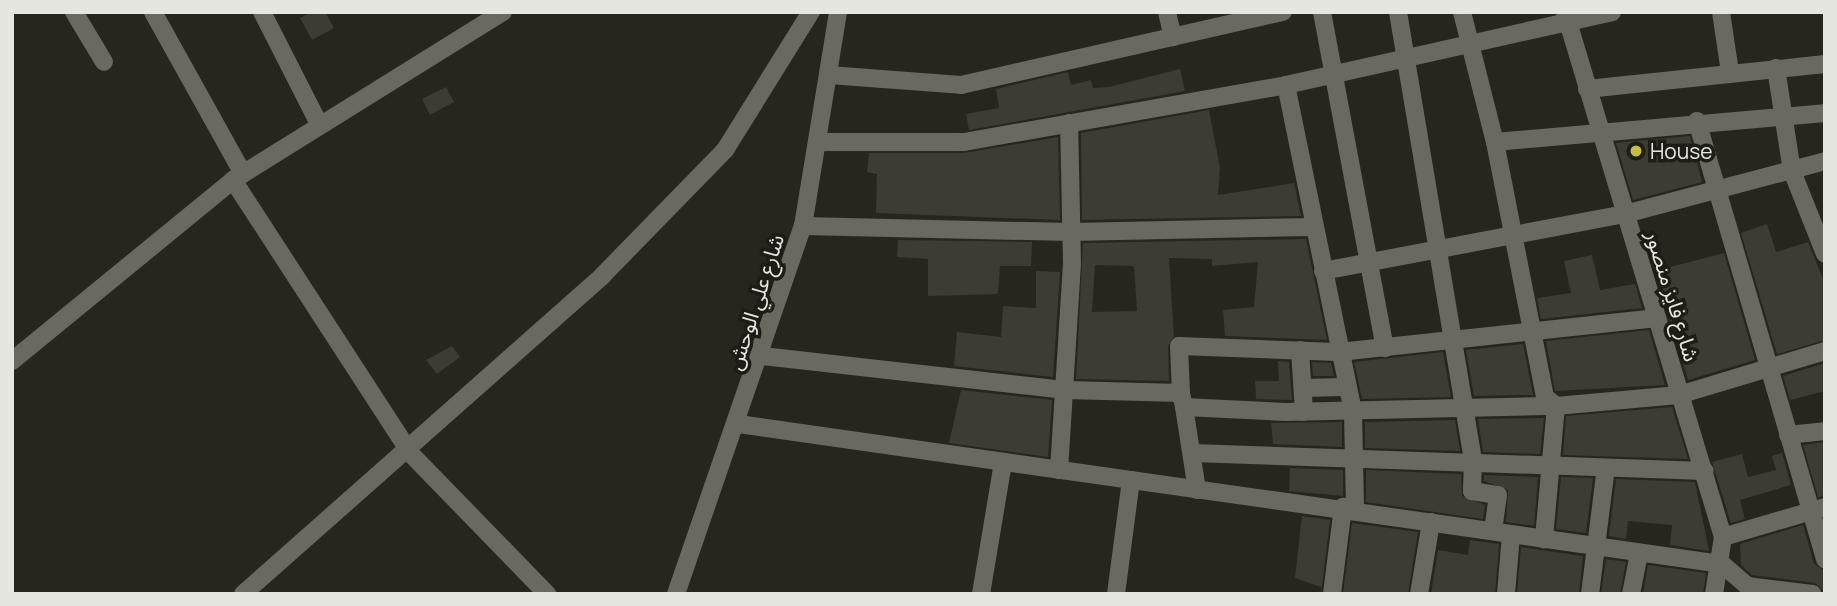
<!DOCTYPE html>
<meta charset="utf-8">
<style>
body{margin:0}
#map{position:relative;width:1837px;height:606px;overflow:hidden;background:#26261e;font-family:Manrope,"Noto Sans Arabic",sans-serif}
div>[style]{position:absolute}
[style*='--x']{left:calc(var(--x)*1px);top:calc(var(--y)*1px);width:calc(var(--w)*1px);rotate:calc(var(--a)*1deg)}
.building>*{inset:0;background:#3c3c33}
.minor>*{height:18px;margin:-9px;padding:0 9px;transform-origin:9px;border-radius:9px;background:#696960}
.dots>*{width:19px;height:19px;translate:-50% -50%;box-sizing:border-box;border:4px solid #1d1d15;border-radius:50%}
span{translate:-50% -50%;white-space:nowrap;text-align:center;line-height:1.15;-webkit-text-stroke:7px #1d1d15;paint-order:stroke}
.poi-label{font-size:21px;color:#e6e6e1}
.left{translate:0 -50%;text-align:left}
.street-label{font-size:21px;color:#e6e6e1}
.frame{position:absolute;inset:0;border:14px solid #e6e6e1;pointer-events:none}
</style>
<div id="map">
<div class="building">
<i style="clip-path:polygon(311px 12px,325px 12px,334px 28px,312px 40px,300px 18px)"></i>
<i style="clip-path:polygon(1180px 69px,1185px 91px,969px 130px,966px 114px,999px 108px,996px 89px,1068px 72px,1071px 85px,1091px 80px,1093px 88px,1109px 87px)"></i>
<i style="clip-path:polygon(446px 87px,454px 102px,430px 115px,422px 99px)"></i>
<i style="clip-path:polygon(1209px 110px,1220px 168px,1218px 195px,1294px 183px,1301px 216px,1082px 220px,1081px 133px)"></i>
<i style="clip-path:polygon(1690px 136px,1702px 182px,1633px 200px,1616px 143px)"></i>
<i style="clip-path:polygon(1058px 137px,1060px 220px,876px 213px,877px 174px,867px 172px,869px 153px,964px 153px)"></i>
<i style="clip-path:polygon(1767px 224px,1776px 252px,1808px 242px,1825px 284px,1825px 340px,1777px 354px,1741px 233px)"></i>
<i style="clip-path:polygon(evenodd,1306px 239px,1327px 340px,1225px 336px,1223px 310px,1254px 307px,1258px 262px,1212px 266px,1212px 259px,1169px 258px,1174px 336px,1168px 346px,1169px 381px,1076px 379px,1083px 243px,1306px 239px,1095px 265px,1134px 266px,1137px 311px,1092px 312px,1095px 265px)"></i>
<i style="clip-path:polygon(898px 240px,1032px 242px,1031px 266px,1000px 266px,998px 294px,928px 296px,928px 259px,897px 257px)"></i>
<i style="clip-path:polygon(1724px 253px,1755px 360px,1688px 380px,1655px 271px)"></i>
<i style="clip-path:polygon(1592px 255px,1600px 290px,1635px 284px,1642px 308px,1541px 319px,1537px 298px,1571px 293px,1564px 261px)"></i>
<i style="clip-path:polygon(1036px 271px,1060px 272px,1053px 377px,954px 366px,957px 332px,1001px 337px,1003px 306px,1036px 308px)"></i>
<i style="clip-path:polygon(1649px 330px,1665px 385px,1555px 391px,1546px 341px)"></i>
<i style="clip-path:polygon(1523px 344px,1533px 395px,1474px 396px,1466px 350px)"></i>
<i style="clip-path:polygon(452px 346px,460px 357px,437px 374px,426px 360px)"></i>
<i style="clip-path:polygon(1443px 352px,1451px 397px,1362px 399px,1354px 362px)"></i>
<i style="clip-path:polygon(1278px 361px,1289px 362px,1292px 400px,1256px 399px,1255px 381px,1279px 381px)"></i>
<i style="clip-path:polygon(1312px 362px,1331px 363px,1334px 376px,1313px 376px)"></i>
<i style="clip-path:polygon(1825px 363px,1825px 391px,1790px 400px,1783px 376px)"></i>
<i style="clip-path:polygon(961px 390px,1052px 400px,1048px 457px,949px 443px)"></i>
<i style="clip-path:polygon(1672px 407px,1688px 459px,1563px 455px,1566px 416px)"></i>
<i style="clip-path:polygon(1544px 418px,1540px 454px,1483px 452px,1478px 419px)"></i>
<i style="clip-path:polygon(1455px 420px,1460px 451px,1365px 448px,1365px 422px)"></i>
<i style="clip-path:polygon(1342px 422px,1342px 447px,1273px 444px,1271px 423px)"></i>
<i style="clip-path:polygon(1825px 442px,1825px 496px,1818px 497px,1803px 445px)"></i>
<i style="clip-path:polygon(1782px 453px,1791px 485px,1740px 500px,1745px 519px,1731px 523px,1712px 462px,1742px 454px,1748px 477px,1776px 470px,1772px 456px)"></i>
<i style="clip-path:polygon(1290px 468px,1343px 470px,1343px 496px,1289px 491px)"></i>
<i style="clip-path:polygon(1366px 470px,1461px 474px,1462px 496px,1485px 505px,1483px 519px,1366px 502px)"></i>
<i style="clip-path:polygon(1484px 475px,1538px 477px,1534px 526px,1506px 522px,1508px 490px,1484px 481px)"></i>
<i style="clip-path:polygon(1561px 477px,1593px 478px,1586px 533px,1556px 529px)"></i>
<i style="clip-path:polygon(1616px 479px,1695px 482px,1709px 551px,1670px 545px,1672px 525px,1628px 521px,1626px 539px,1609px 536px)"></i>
<i style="clip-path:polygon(1302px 516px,1330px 520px,1321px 594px,1321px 587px,1295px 578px)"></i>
<i style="clip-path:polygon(1352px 523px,1418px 532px,1408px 594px,1343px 594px)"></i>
<i style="clip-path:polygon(1803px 525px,1814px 564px,1825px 571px,1825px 592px,1815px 583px,1752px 575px,1741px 565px,1740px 544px)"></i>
<i style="clip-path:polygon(1470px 540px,1499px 544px,1495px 594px,1431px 594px,1438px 550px,1468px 555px)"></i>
<i style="clip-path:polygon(1521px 547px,1583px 556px,1579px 594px,1517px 594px)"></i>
<i style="clip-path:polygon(1606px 559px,1626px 562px,1620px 594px,1601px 594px)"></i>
<i style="clip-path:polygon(1648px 565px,1706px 573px,1703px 594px,1643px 594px)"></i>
</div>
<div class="minor">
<i style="--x:74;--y:12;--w:58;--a:59"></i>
<i style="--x:153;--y:12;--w:185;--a:60.9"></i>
<i style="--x:262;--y:12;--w:126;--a:63"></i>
<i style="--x:1167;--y:12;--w:26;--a:77"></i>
<i style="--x:1322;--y:12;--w:342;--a:79.4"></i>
<i style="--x:1398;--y:12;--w:454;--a:80.5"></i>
<i style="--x:1473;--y:460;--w:31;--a:92"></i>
<i style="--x:1472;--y:491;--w:26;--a:9"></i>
<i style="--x:1498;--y:495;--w:36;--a:98"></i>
<i style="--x:1462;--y:12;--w:134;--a:75.8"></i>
<i style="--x:1495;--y:142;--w:260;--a:78.9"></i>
<i style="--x:1545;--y:397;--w:14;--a:39"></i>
<i style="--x:1556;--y:406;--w:134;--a:95.2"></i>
<i style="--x:1565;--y:12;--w:548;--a:73.25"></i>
<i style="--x:1723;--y:537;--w:58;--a:99"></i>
<i style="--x:1721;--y:12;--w:61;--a:81.5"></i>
<i style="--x:1776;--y:68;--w:104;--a:81.2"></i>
<i style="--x:1792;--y:171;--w:89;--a:68.3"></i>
<i style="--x:829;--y:75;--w:132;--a:4.3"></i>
<i style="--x:961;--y:85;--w:330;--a:-12.8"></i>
<i style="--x:1286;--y:85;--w:334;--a:78.4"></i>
<i style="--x:1353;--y:412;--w:96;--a:88.8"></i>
<i style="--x:1587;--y:89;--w:239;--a:-6"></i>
<i style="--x:1697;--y:121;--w:457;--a:73.7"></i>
<i style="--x:819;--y:142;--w:145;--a:0"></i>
<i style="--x:964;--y:142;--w:327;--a:-10"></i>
<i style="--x:1286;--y:85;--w:334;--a:-12.6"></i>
<i style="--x:1495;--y:142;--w:331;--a:-5"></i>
<i style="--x:233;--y:180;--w:325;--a:57"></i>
<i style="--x:410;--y:453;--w:197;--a:45.8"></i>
<i style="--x:803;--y:226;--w:268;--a:1.3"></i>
<i style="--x:1071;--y:232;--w:243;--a:-1.2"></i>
<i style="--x:1323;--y:271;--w:307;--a:-10.7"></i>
<i style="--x:1625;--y:214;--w:207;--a:-14.8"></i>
<i style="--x:1657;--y:318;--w:322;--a:173.9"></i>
<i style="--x:1337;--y:352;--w:158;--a:-177.8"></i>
<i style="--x:1179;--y:346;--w:47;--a:87.6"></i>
<i style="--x:1181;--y:393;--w:14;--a:78"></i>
<i style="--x:1184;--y:407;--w:101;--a:2.8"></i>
<i style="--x:1285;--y:412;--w:271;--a:-1.3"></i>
<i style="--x:1556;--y:406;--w:123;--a:-5.1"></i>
<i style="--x:1679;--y:395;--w:152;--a:-16.8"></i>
<i style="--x:1300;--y:350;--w:62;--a:86.3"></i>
<i style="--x:762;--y:356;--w:306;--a:6.4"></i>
<i style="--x:1066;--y:390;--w:115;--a:1.5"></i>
<i style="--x:12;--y:361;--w:286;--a:-39.3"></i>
<i style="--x:233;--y:180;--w:318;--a:-31.9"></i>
<i style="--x:1303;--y:388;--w:40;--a:-1.4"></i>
<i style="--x:1184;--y:407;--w:84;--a:81.1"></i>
<i style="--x:738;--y:424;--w:994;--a:8.1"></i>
<i style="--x:1722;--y:564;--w:33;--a:41"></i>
<i style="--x:1747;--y:586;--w:66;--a:6.9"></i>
<i style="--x:1788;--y:435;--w:37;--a:-6"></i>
<i style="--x:1193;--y:453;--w:512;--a:2.01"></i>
<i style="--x:1059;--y:470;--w:207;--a:-86.4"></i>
<i style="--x:1072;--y:263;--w:140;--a:-91.2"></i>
<i style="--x:1723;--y:537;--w:106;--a:-16.4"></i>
<i style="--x:243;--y:594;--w:481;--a:-41.5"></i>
<i style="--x:603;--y:275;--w:175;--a:-45.7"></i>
<i style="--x:725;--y:150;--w:163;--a:-58.1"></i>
<i style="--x:676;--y:594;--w:389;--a:-71"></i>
<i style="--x:803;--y:226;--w:217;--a:-80.7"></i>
<i style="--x:981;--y:594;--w:134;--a:-80.5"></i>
<i style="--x:1116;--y:594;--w:115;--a:-82.5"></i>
<i style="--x:1332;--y:594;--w:88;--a:-82.8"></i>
<i style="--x:1419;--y:594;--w:73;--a:-80.5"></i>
<i style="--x:1506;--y:594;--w:60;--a:-85.2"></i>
<i style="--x:1590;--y:594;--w:127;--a:-82.8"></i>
<i style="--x:1631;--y:594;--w:41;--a:-78.7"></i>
</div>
<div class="dots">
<i style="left:1636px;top:151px;background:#c1be40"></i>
</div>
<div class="poi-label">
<span class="left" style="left:1650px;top:151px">House</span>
</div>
<div class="street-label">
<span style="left:1673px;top:296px;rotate:73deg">شارع فايز منصور</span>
<span style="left:755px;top:302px;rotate:-72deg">شارع علي الوحش</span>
</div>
<div class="frame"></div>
</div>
